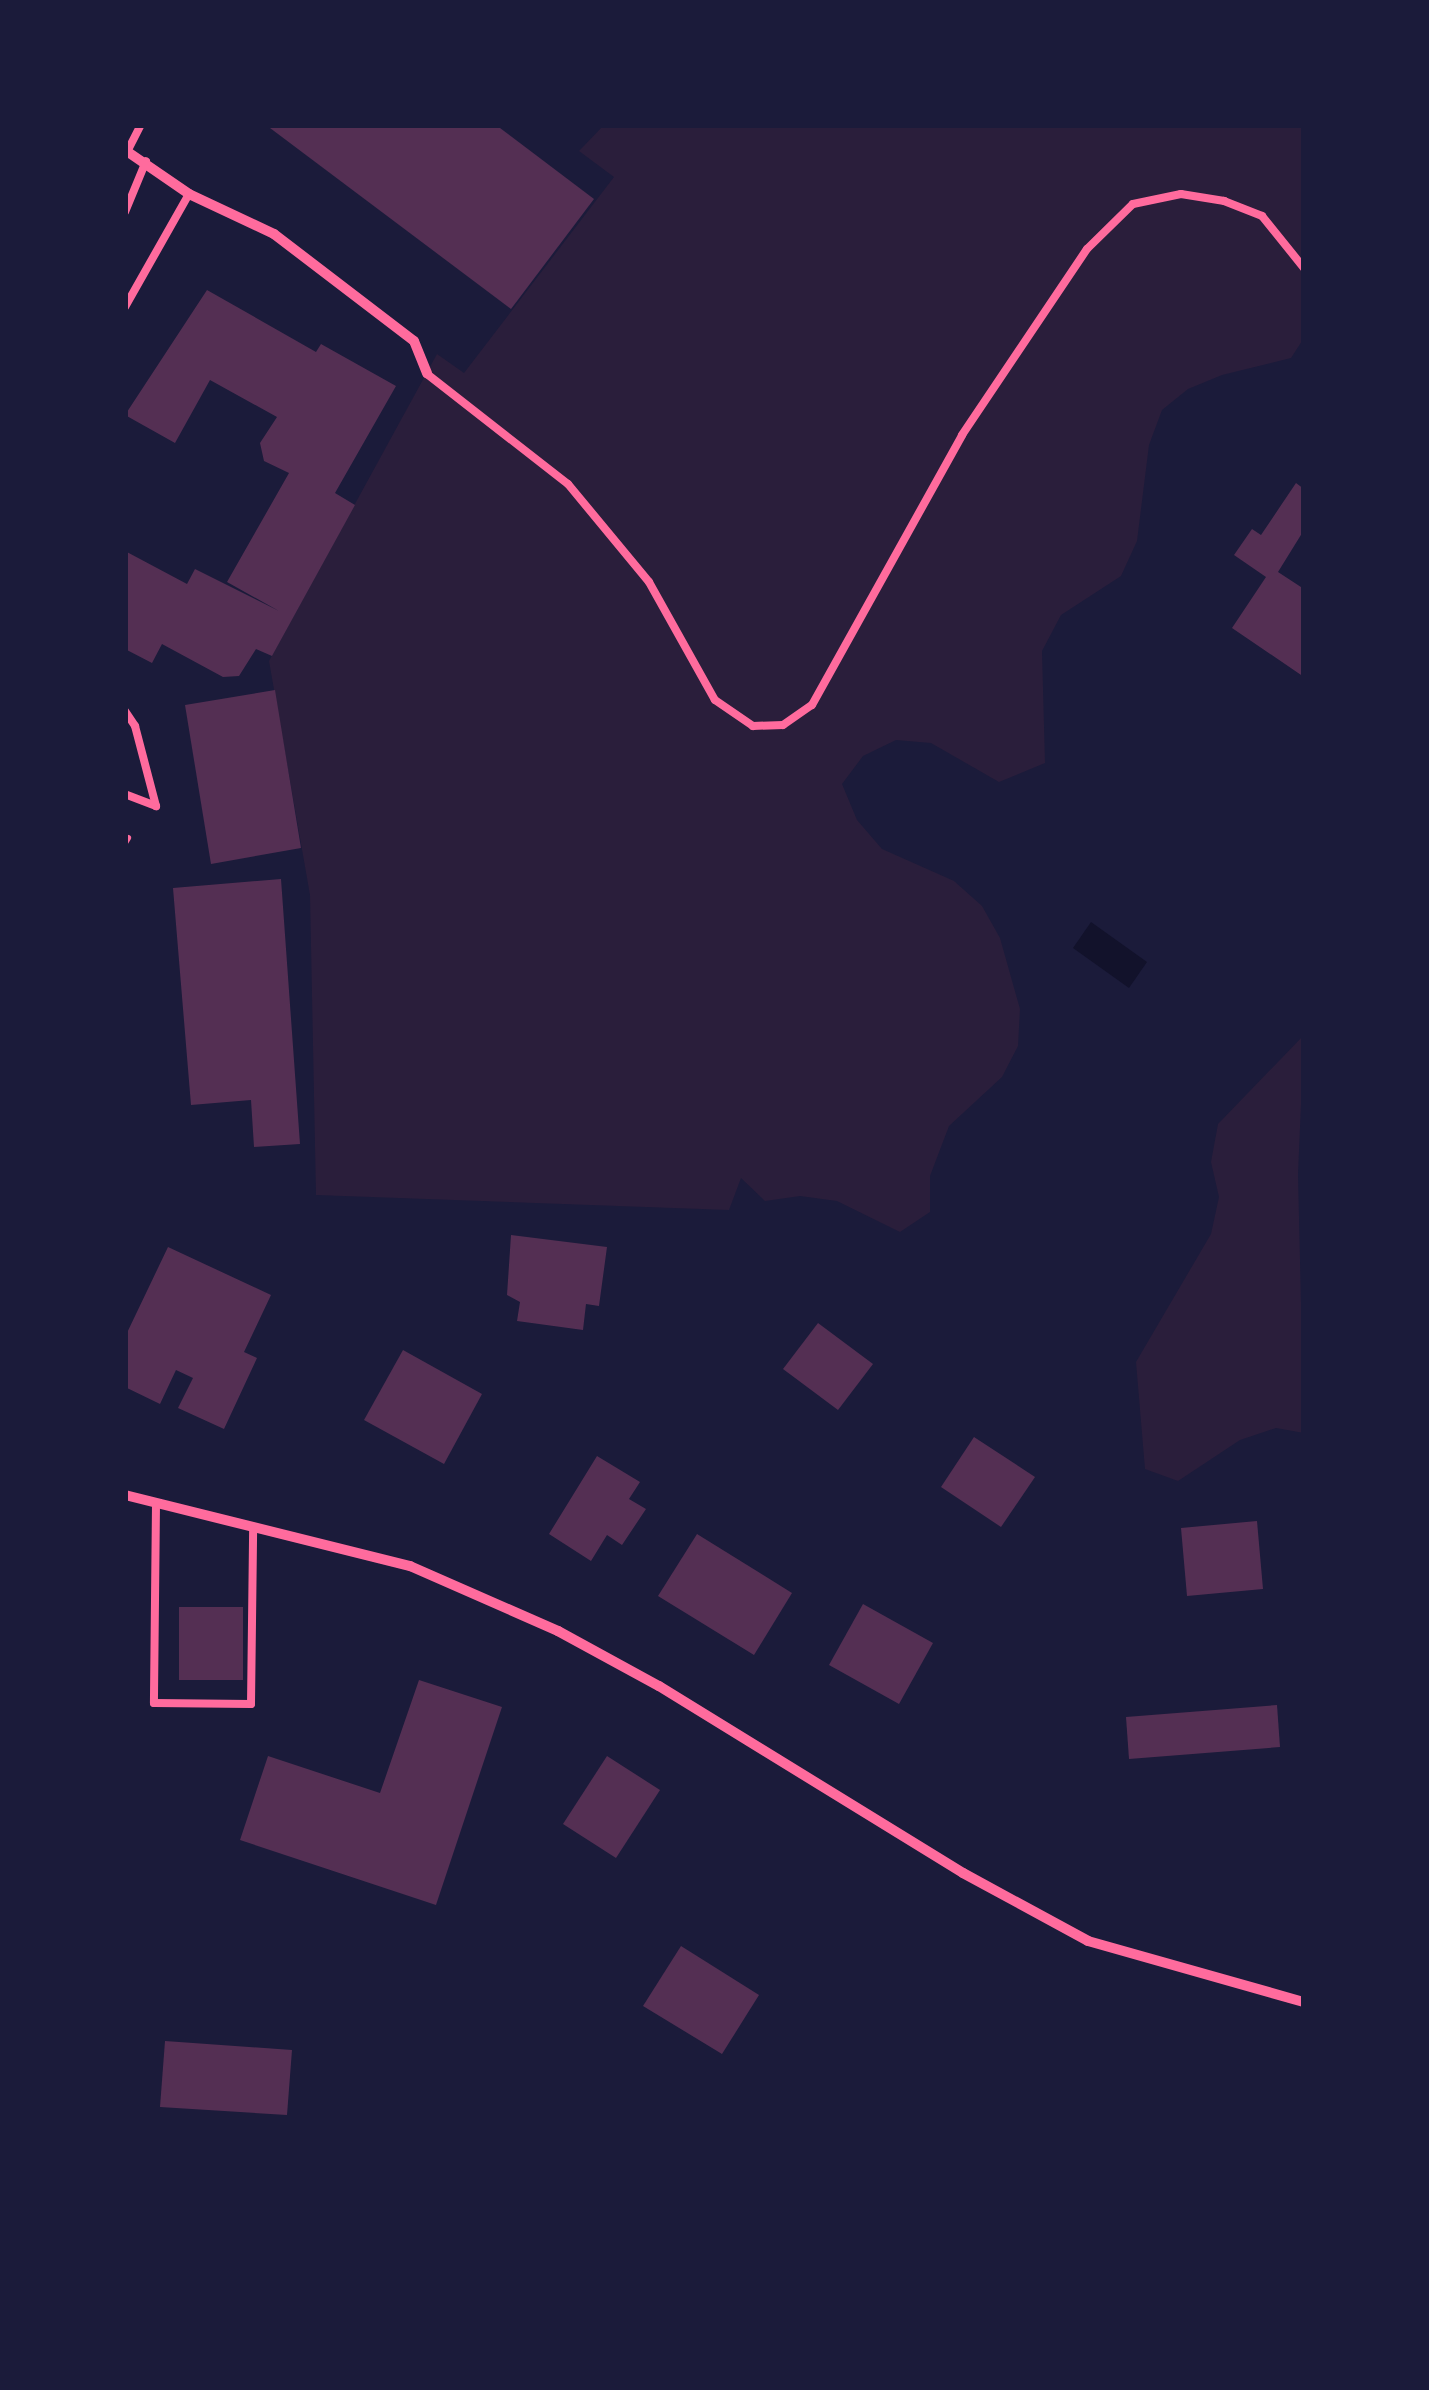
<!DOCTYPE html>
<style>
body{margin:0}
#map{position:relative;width:1429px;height:2390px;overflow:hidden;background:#1b1b3a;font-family:"Libre Baskerville",serif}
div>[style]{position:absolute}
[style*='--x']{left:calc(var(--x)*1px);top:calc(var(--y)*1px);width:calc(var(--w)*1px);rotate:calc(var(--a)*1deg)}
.green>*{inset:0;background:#2a1e3b}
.water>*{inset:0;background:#12122b}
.building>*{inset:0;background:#542f53}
.path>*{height:6px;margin:-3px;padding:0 3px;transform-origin:3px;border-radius:3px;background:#ff6b9d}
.service>*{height:8px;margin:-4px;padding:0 4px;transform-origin:4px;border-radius:4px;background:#ff6b9d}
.minor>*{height:10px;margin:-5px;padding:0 5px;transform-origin:5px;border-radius:5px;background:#ff6b9d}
span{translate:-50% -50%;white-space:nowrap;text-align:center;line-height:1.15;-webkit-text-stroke:8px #1b1b3a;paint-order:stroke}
.frame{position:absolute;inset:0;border:128px solid #1b1b3a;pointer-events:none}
</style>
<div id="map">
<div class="green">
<i style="clip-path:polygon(604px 125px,1304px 125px,1304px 338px,1291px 358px,1222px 375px,1188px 389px,1162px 410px,1149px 445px,1137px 541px,1121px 576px,1061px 615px,1042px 651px,1045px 763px,999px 782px,931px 743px,896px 740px,863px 756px,842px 784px,857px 820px,882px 849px,954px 881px,982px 906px,1000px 938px,1020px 1009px,1018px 1046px,1002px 1077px,949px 1126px,930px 1176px,930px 1212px,900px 1232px,837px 1201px,800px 1196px,765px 1201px,741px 1178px,729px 1210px,316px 1195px,310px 895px,269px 661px,437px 354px,464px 373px,614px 177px,579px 151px)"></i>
<i style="clip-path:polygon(1304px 1035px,1298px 1174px,1304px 1433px,1276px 1428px,1240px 1440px,1178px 1481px,1145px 1469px,1136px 1362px,1211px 1234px,1219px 1197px,1211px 1162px,1218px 1124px)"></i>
</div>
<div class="water">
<i style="clip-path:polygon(1091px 922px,1147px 962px,1129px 988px,1073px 948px)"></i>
</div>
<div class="building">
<i style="clip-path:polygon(266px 125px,496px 125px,594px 199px,511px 309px)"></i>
<i style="clip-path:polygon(207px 290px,316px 352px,321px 344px,396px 386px,335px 493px,355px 505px,272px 656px,256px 649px,239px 676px,223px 677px,162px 644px,152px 663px,125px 649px,125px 551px,187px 584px,195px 569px,279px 611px,227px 582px,289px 473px,264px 461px,260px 443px,277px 417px,210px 380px,175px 443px,125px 415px)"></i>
<i style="clip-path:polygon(1296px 483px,1304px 489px,1304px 530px,1278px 572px,1304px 589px,1304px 677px,1232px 628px,1266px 577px,1234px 555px,1252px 529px,1261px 535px)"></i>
<i style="clip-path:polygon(275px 690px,301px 848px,211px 864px,185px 705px)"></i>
<i style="clip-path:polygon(281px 879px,300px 1144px,254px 1147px,251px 1100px,191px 1105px,173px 888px)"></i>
<i style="clip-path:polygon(511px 1235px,607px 1247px,599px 1306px,586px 1304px,583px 1330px,517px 1321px,520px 1302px,507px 1295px)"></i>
<i style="clip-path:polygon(168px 1247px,271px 1295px,244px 1352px,257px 1358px,224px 1429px,178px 1408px,193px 1378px,176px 1370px,160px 1404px,125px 1387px,125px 1337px)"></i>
<i style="clip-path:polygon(818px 1323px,873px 1364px,838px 1410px,783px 1369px)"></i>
<i style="clip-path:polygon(403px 1350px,482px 1394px,444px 1464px,364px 1420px)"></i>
<i style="clip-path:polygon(974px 1437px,1035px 1477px,1001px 1527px,941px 1487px)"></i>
<i style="clip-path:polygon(597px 1456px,640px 1482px,629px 1499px,646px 1509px,622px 1545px,607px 1535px,591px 1561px,549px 1534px)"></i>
<i style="clip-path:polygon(1257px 1521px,1263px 1589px,1187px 1596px,1181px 1528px)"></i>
<i style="clip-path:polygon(697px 1534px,792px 1593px,754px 1655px,658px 1596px)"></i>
<i style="clip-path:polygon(863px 1604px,933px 1643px,899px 1704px,829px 1665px)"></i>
<i style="clip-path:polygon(179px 1607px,243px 1607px,243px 1680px,179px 1680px)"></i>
<i style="clip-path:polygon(419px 1680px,502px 1707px,436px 1905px,240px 1840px,268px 1756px,380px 1793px)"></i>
<i style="clip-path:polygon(1277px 1705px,1280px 1747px,1129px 1759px,1126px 1717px)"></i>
<i style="clip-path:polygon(607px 1756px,660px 1790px,616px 1858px,563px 1824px)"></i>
<i style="clip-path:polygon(681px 1946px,759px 1995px,722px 2054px,643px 2006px)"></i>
<i style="clip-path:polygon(165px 2041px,292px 2050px,287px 2115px,160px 2107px)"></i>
</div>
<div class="path">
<i style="--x:125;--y:843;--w:6;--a:-59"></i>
</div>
<div class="service">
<i style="--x:128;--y:150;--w:28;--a:-63"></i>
<i style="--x:125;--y:212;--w:55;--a:-67.6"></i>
<i style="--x:125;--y:307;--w:130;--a:-60.5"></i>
<i style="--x:427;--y:374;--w:179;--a:38"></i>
<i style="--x:568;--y:484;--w:127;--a:50.4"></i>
<i style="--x:649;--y:582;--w:135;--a:60.8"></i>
<i style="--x:715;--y:700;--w:46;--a:34.4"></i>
<i style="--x:753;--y:726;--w:30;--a:-2"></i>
<i style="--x:783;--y:725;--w:35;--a:-35"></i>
<i style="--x:812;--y:705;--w:309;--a:-60.9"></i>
<i style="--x:962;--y:435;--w:224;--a:-56.1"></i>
<i style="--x:1087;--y:249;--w:64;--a:-44.4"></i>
<i style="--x:1133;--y:204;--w:49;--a:-11.8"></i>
<i style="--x:1181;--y:194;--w:44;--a:9.2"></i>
<i style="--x:1224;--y:201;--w:41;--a:21.5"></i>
<i style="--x:1262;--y:216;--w:67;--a:51.1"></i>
<i style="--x:125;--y:711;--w:18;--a:56"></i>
<i style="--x:135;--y:726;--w:83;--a:75.3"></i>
<i style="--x:156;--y:806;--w:33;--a:-159"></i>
<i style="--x:156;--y:1504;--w:199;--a:90.6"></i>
<i style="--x:154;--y:1703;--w:97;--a:0.6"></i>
<i style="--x:251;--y:1704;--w:174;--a:-89.3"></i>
</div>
<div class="minor">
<i style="--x:125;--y:150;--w:78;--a:34.5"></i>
<i style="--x:189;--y:194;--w:94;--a:25.2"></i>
<i style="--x:274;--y:234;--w:176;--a:37.4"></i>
<i style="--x:414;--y:341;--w:35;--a:68"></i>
<i style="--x:125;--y:1495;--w:294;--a:14"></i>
<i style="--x:410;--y:1566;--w:162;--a:23.7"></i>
<i style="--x:558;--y:1631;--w:115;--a:28.6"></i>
<i style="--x:659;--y:1686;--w:357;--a:31.6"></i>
<i style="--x:963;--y:1873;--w:142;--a:28.5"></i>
<i style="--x:1088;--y:1941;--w:224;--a:15.8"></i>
</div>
<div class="frame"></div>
</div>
